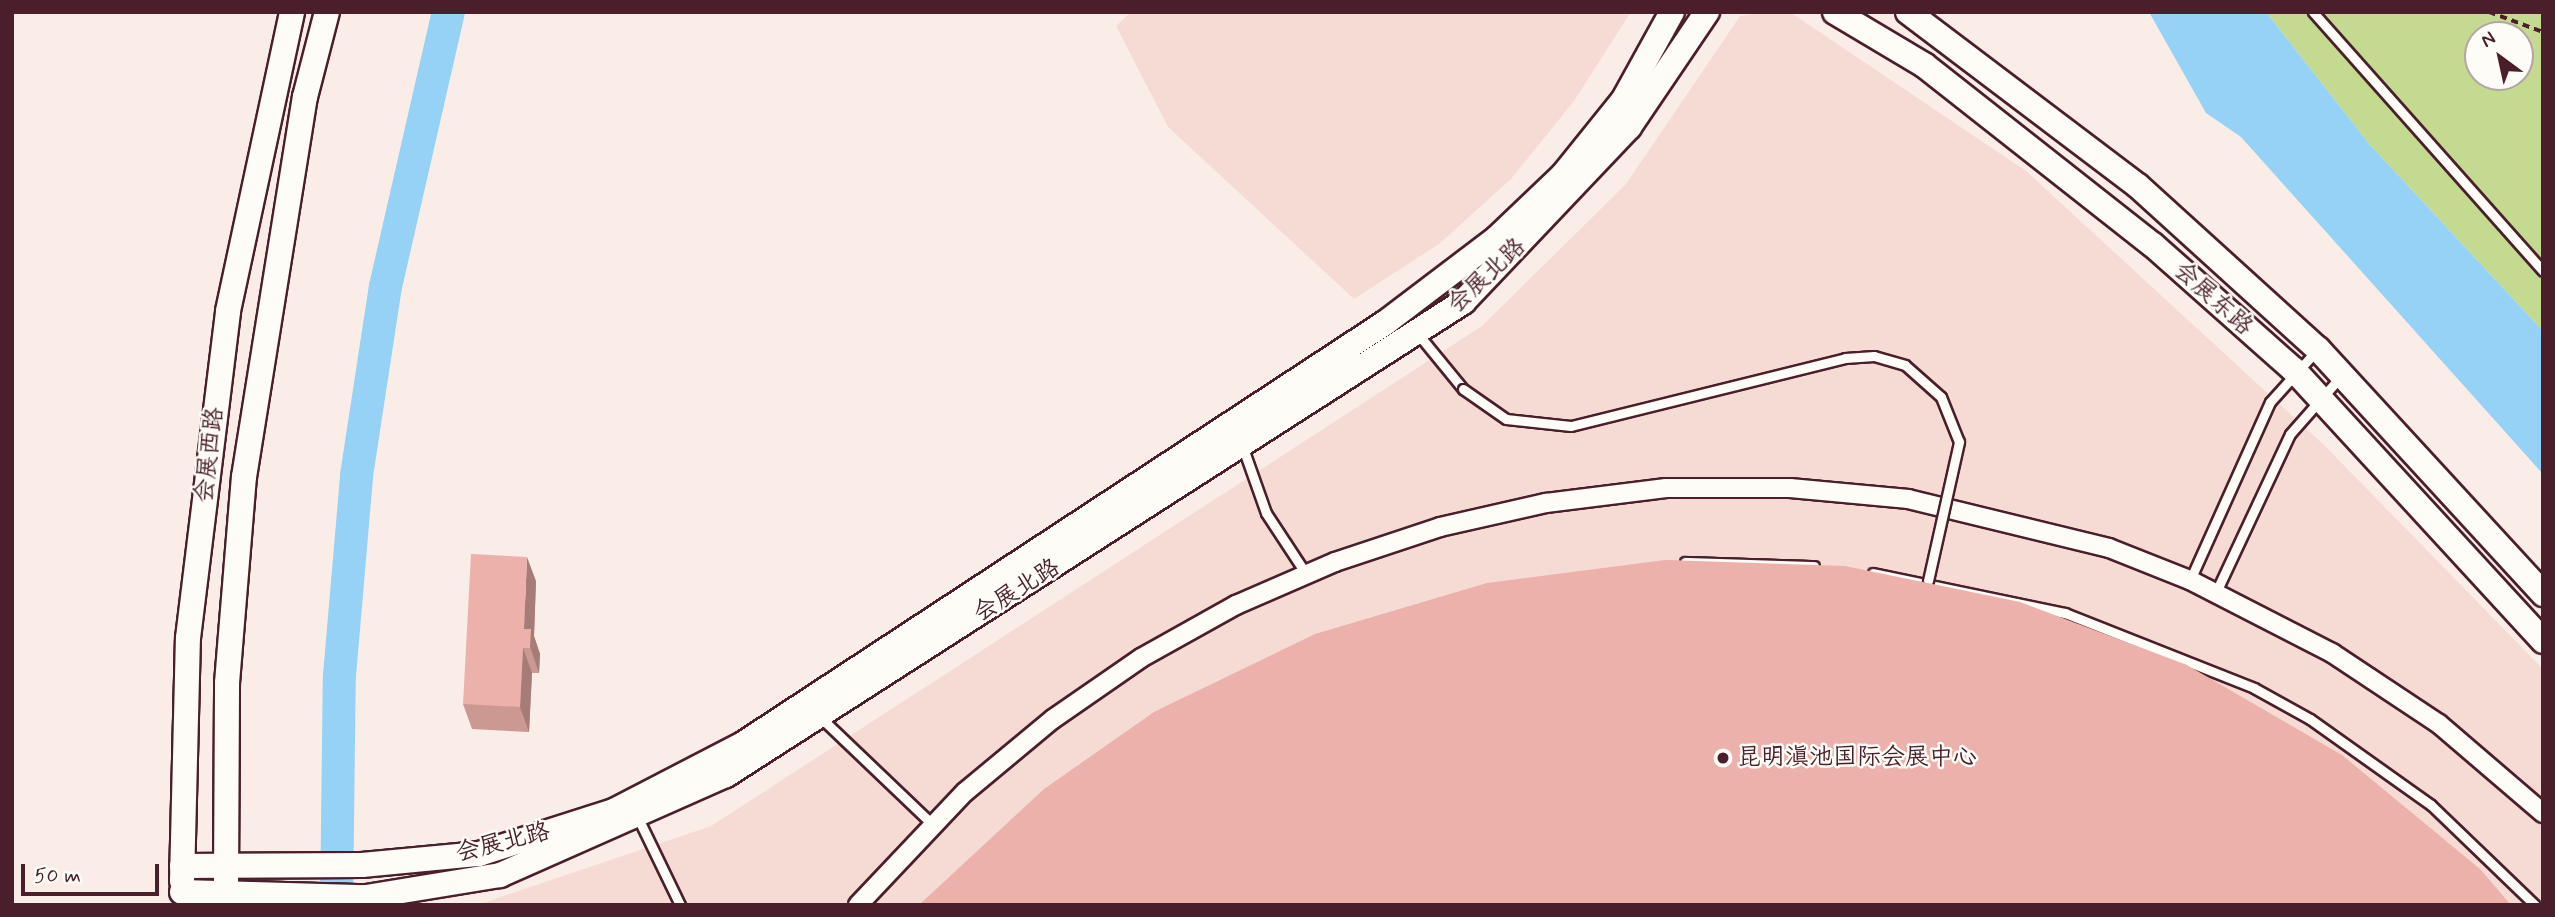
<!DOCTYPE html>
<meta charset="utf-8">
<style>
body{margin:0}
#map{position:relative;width:2555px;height:917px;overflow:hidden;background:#faede8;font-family:Mynerve,"LXGW WenKai TC",sans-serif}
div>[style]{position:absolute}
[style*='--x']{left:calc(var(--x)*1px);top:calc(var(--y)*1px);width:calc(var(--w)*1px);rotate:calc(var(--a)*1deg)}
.built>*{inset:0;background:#f6dbd5}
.green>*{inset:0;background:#c3da90}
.water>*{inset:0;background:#96d2f6}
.river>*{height:33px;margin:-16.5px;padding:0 16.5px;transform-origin:16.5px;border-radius:16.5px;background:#96d2f6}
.path>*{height:3.5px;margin-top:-1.75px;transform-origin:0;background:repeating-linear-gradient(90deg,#4a1f2b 0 7px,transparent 0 12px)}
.roads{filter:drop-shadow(2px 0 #4a1f2b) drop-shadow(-2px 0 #4a1f2b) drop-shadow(0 2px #4a1f2b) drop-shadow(0 -2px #4a1f2b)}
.lane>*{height:9px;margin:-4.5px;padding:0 4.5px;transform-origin:4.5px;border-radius:4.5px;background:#fdfcf7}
.street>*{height:18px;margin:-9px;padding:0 9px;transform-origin:9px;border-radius:9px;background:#fdfcf7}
.secondary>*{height:24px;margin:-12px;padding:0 12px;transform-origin:12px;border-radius:12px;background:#fdfcf7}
.bridges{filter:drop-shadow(2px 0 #4a1f2b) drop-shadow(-2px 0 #4a1f2b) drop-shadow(0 2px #4a1f2b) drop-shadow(0 -2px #4a1f2b)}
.lane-bridge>*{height:9px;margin:-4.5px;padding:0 4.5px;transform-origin:4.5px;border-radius:4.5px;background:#fdfcf7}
.wall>*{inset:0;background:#cb9892}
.shaded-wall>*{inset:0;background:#a57c77}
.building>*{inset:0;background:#ecb1aa}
.dots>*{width:19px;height:19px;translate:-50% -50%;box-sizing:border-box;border:4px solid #fdfcf7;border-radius:50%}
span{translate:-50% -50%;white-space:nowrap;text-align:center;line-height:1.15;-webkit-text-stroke:5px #fdfcf7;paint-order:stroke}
.street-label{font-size:24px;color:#4a1f2b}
.poi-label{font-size:24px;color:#4a1f2b}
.left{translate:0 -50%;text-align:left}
.frame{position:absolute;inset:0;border:14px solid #4a1f2b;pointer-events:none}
.north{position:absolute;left:2464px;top:21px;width:70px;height:70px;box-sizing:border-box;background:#fdfcf7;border:2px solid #b5a4a5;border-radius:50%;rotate:327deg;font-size:19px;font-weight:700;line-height:28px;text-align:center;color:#4a1f2b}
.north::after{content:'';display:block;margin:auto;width:24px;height:32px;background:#4a1f2b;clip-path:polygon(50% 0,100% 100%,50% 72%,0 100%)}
.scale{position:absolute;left:21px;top:864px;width:138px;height:32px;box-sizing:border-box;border:4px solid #4a1f2b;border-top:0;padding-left:9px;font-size:21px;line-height:24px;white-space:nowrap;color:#4a1f2b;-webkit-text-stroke:5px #fdfcf7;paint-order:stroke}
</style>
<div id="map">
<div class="built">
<i style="clip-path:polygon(1131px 12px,1631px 12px,1574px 101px,1511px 179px,1439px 244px,1354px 299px,1168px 127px,1116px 26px)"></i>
<i style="clip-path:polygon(1765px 12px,1790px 12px,2026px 171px,2324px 445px,2543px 669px,2543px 905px,477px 905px,711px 826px,1482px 326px,1626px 184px,1740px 16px)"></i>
</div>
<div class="green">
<i style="clip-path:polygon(evenodd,2266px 12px,2543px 12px,2543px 331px,2370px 145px,2266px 12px,2478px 35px,2520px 35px,2520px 77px,2478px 77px,2478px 35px)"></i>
</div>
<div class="water">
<i style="clip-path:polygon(2149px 12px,2266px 12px,2370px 145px,2543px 331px,2543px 474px,2241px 137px,2206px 113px)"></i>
</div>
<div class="river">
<i style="--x:336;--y:905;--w:230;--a:-89.3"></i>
<i style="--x:339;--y:675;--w:201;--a:-85.1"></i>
<i style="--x:356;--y:475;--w:191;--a:-81.3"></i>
<i style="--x:385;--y:286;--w:281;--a:-77.1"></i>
</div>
<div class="path">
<i style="--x:2489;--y:12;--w:58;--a:20.3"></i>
</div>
<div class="roads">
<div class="lane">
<i style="--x:2313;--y:12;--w:346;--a:48.4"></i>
<i style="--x:1418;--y:334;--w:71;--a:50.7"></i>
<i style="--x:1243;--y:448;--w:69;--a:70.5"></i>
<i style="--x:1266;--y:513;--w:73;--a:56.7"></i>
<i style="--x:1685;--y:562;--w:129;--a:1.8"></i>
<i style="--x:1873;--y:573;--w:196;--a:11.8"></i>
<i style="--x:2065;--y:613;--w:203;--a:21.6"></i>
<i style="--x:2254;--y:688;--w:64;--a:29"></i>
<i style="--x:2310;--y:719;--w:148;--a:35.4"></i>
<i style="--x:2431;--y:805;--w:144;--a:43.9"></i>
<i style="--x:2190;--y:580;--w:195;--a:-65.8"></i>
<i style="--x:2270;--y:402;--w:70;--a:-47.9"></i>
<i style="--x:2216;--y:592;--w:174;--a:-64.9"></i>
<i style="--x:2290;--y:434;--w:79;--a:-48.6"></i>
<i style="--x:820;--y:717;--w:155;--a:43.7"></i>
<i style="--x:638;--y:818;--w:97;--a:64.2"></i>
</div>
<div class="street">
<i style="--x:858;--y:905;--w:156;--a:-46.6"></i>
<i style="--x:965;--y:792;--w:114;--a:-39.7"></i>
<i style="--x:1053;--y:719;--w:107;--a:-34.7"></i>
<i style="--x:1141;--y:658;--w:109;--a:-29.2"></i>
<i style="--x:1236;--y:605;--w:108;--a:-23.5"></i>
<i style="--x:1335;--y:562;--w:111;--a:-18.4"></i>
<i style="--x:1440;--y:527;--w:109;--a:-12.8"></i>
<i style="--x:1546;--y:503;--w:121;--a:-7.1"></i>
<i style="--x:1666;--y:488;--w:124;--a:0"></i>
<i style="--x:1790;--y:488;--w:119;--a:5.3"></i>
<i style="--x:1908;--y:499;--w:207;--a:13.7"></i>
<i style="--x:2109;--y:548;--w:87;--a:21.6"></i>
<i style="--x:2190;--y:580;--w:160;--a:27.2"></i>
<i style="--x:2332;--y:653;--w:128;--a:33.6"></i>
<i style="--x:2439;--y:724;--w:137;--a:40.6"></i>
</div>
<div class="secondary">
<i style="--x:1835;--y:12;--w:104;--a:30.8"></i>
<i style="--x:1924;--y:65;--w:291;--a:38.2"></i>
<i style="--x:2153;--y:245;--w:188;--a:41.6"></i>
<i style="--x:2294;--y:370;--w:368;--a:47.4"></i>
<i style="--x:1908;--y:12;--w:288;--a:37.1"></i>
<i style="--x:2138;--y:186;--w:243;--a:42.2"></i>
<i style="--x:2318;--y:349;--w:333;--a:47.4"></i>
<i style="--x:182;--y:866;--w:180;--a:-0.3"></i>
<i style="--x:362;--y:865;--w:118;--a:-5.4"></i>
<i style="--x:479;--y:854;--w:142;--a:-17.7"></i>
<i style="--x:614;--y:811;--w:145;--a:-27.4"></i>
<i style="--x:743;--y:744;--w:768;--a:-33.26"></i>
<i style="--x:1385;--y:323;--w:141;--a:-37.2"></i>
<i style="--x:1497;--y:238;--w:91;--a:-43.7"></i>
<i style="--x:1563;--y:175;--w:97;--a:-51.2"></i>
<i style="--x:1624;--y:99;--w:99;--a:-61.1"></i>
<i style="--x:182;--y:881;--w:243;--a:-88.6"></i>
<i style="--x:188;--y:638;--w:329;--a:-83"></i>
<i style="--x:228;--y:311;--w:306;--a:-77.9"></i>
<i style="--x:226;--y:882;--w:199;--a:-89.7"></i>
<i style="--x:227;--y:683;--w:207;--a:-85.3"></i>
<i style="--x:244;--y:477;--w:385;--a:-80.9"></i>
<i style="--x:305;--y:97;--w:88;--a:-75.5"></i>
<i style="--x:182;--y:892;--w:184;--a:1.6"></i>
<i style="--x:366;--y:897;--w:136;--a:-9.3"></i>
<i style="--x:500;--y:875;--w:247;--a:-23.9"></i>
<i style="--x:726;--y:775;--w:876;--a:-32.69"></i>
<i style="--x:1463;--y:302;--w:241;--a:-46.5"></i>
<i style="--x:1629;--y:127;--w:139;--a:-55.9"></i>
</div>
</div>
<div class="bridges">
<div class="lane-bridge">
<i style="--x:1463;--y:389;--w:52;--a:34.9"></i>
<i style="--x:1506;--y:419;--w:65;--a:6.1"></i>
<i style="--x:1571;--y:426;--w:282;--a:-13.9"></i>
<i style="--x:1845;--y:358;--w:29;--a:-4"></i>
<i style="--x:1874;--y:356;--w:32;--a:16"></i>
<i style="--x:1905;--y:365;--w:48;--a:41.6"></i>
<i style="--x:1941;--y:397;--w:48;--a:68.2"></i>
<i style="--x:1959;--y:442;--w:142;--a:102.6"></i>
</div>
</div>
<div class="wall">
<i style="clip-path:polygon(536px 581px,534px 636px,540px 654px,539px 673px,532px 673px,529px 732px,472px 729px,463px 704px)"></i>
</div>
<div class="shaded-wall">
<i style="clip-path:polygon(527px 557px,536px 581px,534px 636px,540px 654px,539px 673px,524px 629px)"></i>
<i style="clip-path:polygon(523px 648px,532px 673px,529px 732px,520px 707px)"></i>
</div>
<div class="building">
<i style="clip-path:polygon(471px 554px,527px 557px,524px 629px,531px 629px,530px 648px,523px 648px,520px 707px,463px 704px)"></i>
<i style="clip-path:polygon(1665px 560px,1845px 566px,2020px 602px,2187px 665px,2342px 755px,2480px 869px,2511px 905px,919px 905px,1044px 789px,1154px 712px,1315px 634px,1487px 583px)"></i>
</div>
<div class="dots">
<i style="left:1723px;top:758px;background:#4a1f2b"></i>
</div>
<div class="street-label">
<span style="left:1487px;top:276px;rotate:-43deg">会展北路</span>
<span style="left:2213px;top:299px;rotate:42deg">会展东路</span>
<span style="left:210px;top:455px;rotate:-83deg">会展西路</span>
<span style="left:1017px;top:591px;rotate:-32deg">会展北路</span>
<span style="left:503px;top:843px;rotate:-14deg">会展北路</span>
</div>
<div class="poi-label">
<span class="left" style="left:1737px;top:758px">昆明滇池国际会展中心</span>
</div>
<div class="frame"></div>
<div class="north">N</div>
<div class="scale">50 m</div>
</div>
